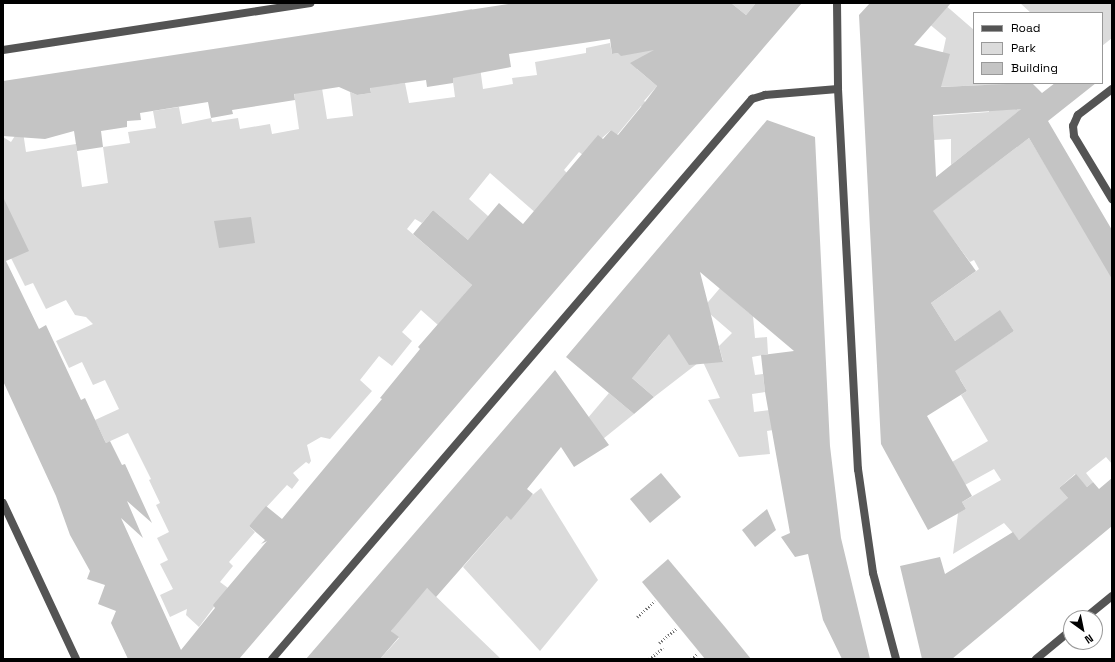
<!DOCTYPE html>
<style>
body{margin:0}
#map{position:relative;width:1115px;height:662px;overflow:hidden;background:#fff;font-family:"Space Grotesk",sans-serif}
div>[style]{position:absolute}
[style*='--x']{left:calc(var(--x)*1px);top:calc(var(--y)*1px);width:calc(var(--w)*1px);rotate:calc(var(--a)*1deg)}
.green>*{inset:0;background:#dbdbdb}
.building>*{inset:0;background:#c4c4c4}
.path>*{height:2.5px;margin-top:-1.25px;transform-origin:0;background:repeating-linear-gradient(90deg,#767676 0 1px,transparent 0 3px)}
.service>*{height:8px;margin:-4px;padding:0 4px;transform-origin:4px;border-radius:4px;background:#545454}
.minor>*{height:8px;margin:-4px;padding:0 4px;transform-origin:4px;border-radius:4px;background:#545454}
span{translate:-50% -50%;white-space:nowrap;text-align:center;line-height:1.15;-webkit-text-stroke:4px #fff;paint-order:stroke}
.frame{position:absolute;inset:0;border:4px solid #000;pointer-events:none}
.legend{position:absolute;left:973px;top:12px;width:130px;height:72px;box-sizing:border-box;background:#fff;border:1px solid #999;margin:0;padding:5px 7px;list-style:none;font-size:12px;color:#000}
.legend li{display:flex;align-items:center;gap:8px;height:20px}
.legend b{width:20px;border:1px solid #999}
.north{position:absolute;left:1063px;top:610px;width:40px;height:40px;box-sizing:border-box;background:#fff;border:1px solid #999;border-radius:50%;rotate:147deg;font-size:11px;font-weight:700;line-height:16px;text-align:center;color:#000}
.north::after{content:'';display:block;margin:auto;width:14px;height:18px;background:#000;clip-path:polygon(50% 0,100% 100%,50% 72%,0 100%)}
</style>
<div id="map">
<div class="green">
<i style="clip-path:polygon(731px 3px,756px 3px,746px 15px)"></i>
<i style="clip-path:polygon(1020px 3px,1112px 3px,1112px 38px,1102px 46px,1102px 13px,1031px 13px)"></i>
<i style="clip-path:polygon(944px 4px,974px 30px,974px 83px,1010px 83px,1029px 103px,951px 165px,951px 139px,934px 140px,933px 116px,989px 112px,988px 85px,936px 87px,920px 52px,943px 52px,946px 38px,928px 23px)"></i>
<i style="clip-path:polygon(472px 9px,483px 89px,513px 84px,512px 78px,537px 75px,535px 62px,586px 53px,586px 48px,610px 43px,612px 54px,660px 46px,637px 69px,657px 86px,644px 101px,649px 105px,645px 109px,641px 106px,617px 135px,611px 130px,583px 155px,579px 152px,564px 170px,569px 175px,537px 214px,490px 173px,469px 199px,488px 216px,496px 264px,433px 210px,422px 223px,415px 219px,407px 229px,472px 285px,438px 325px,421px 310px,402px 332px,412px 341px,392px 366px,379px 356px,360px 380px,372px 391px,330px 439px,321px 437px,307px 445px,311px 461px,309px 464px,306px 462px,293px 473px,299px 480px,292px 489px,287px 485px,249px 526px,255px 532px,229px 562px,233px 566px,220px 582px,228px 588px,199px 627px,186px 615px,187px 609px,170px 617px,160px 595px,173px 589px,160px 564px,168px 560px,157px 538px,169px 532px,156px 505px,160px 503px,149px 480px,151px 479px,128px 433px,106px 443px,95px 420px,119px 409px,105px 380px,93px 385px,82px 362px,69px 368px,56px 341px,93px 324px,86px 317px,75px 315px,66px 300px,46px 309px,33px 283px,25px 286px,11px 258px,3px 228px,3px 137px,11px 142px,22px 125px,26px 152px,76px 144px,82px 187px,108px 183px,103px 147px,130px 143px,128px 132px,156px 128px,153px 111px,179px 107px,182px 124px,211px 118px,212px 122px,238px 118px,240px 129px,270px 124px,272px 134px,299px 129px,292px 78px,320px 76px,327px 119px,353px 116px,350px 92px,357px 95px,371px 93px,370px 87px,405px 83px,409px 103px,455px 97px,444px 14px)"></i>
<i style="clip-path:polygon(1029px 138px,1112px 275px,1112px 464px,1106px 457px,1086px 473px,1093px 482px,1087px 487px,1075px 474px,1059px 488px,1069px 499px,1019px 540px,1004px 523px,953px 554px,958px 513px,966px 509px,962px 502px,1001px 480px,994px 469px,965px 485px,952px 462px,988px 441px,961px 395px,967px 391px,960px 379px,935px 383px,1014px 331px,1000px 311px,955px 341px,931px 303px,979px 269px,974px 260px,970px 262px,941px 223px,927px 215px)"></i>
<i style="clip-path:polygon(720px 288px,749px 313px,760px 301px,753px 316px,755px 338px,767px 337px,768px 354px,752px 357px,755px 375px,763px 374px,765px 392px,752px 394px,754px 412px,770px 410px,773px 430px,767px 431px,770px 454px,739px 457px,708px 400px,720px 398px,703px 362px,723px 361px,719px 346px,732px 333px,703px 308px)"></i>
<i style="clip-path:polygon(667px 331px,698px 363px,654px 397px,623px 370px,649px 358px,664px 340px)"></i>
<i style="clip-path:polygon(609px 393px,634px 414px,593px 447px,576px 432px)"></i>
<i style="clip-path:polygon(541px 488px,598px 580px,540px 651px,463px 567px,507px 516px)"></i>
<i style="clip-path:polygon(424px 585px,501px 659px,380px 659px,399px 638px,391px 631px)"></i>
</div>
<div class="building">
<i style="clip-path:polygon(515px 3px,731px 3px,746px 15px,756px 3px,802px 3px,239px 659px,128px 659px,111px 623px,116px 611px,98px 604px,105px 585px,87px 579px,90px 571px,70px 535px,56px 496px,3px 381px,3px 197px,29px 251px,6px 261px,39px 329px,46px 325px,81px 400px,85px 398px,104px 439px,106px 443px,110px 441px,122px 465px,125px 464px,152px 523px,127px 501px,143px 538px,121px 518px,181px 650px,215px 608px,213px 605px,267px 541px,261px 544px,265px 540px,249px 526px,266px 506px,282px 519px,382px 399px,380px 398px,420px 349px,418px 347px,472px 285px,413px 234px,433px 210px,468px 240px,499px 203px,523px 224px,598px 135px,603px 139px,611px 130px,618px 135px,645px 102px,657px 86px,630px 63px,654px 50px,621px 56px,618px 53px,612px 54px,610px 39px,509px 54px,511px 67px,453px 78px,453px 83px,427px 87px,426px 80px,370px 88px,371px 93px,357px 95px,339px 87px,294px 94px,295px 100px,232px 110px,233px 114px,211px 118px,208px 102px,140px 113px,141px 120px,127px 121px,127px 127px,101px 131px,103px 147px,77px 151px,74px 131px,45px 139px,3px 136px,3px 81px)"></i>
<i style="clip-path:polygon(evenodd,870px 3px,951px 3px,914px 45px,950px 54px,941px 87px,1032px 83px,1042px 93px,1055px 83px,1096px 83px,1048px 121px,1112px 230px,1112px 279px,1029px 138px,933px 211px,976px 271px,931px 303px,955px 341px,1000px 310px,1014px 331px,955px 371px,967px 391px,927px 416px,972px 496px,962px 502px,966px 509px,928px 530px,881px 444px,859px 15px,870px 3px,1021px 109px,936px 177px,933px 115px,1021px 109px)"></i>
<i style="clip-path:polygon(767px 120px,815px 137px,830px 446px,841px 538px,870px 659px,842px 659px,823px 620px,808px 554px,795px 557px,781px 537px,790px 533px,765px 392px,761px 355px,794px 351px,700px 272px,723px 362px,689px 365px,669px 334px,632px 378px,654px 397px,634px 414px,566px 357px)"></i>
<i style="clip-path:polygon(251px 217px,255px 243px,219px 248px,214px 221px)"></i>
<i style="clip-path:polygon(555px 370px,609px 445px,574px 467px,561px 447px,527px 489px,533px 494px,511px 520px,507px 516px,436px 597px,427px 588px,391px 631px,399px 637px,380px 659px,306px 659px)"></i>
<i style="clip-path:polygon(661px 473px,681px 497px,650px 523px,630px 499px)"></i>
<i style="clip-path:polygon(1076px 474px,1087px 487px,1093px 482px,1099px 489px,1112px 478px,1112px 526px,952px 659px,922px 659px,900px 566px,940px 557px,945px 574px,1013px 532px,1019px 540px,1068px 498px,1059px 488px)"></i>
<i style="clip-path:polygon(767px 509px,776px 530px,755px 547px,742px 530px)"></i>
<i style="clip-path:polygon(668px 559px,725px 627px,751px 659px,705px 659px,642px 582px)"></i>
</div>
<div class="path">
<i style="--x:637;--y:617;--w:24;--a:-42"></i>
<i style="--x:659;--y:643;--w:23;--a:-40"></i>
<i style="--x:649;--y:659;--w:18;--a:-38"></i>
<i style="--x:691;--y:659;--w:8;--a:-40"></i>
</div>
<div class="service">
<i style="--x:1112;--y:89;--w:43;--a:142.6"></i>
<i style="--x:1078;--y:115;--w:12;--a:114"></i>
<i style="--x:1073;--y:126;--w:10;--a:84"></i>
<i style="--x:1074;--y:136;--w:74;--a:58.9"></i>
</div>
<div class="minor">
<i style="--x:837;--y:3;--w:86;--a:89.3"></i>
<i style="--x:838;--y:89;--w:381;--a:87"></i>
<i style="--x:858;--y:469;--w:105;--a:81.8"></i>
<i style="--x:873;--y:573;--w:89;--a:75"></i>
<i style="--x:3;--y:50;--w:311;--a:-8.7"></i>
<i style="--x:3;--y:503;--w:172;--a:64.9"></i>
<i style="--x:1085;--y:618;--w:35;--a:-39"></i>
<i style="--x:272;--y:659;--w:738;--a:-49.4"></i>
<i style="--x:752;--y:99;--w:14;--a:-17"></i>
<i style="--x:765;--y:95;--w:73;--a:-4.7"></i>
<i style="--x:1036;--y:659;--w:45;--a:-39.6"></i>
</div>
<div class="frame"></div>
<ul class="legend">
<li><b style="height:5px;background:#545454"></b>Road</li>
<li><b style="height:11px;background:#dbdbdb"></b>Park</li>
<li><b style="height:11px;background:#c4c4c4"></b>Building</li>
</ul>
<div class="north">N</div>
</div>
